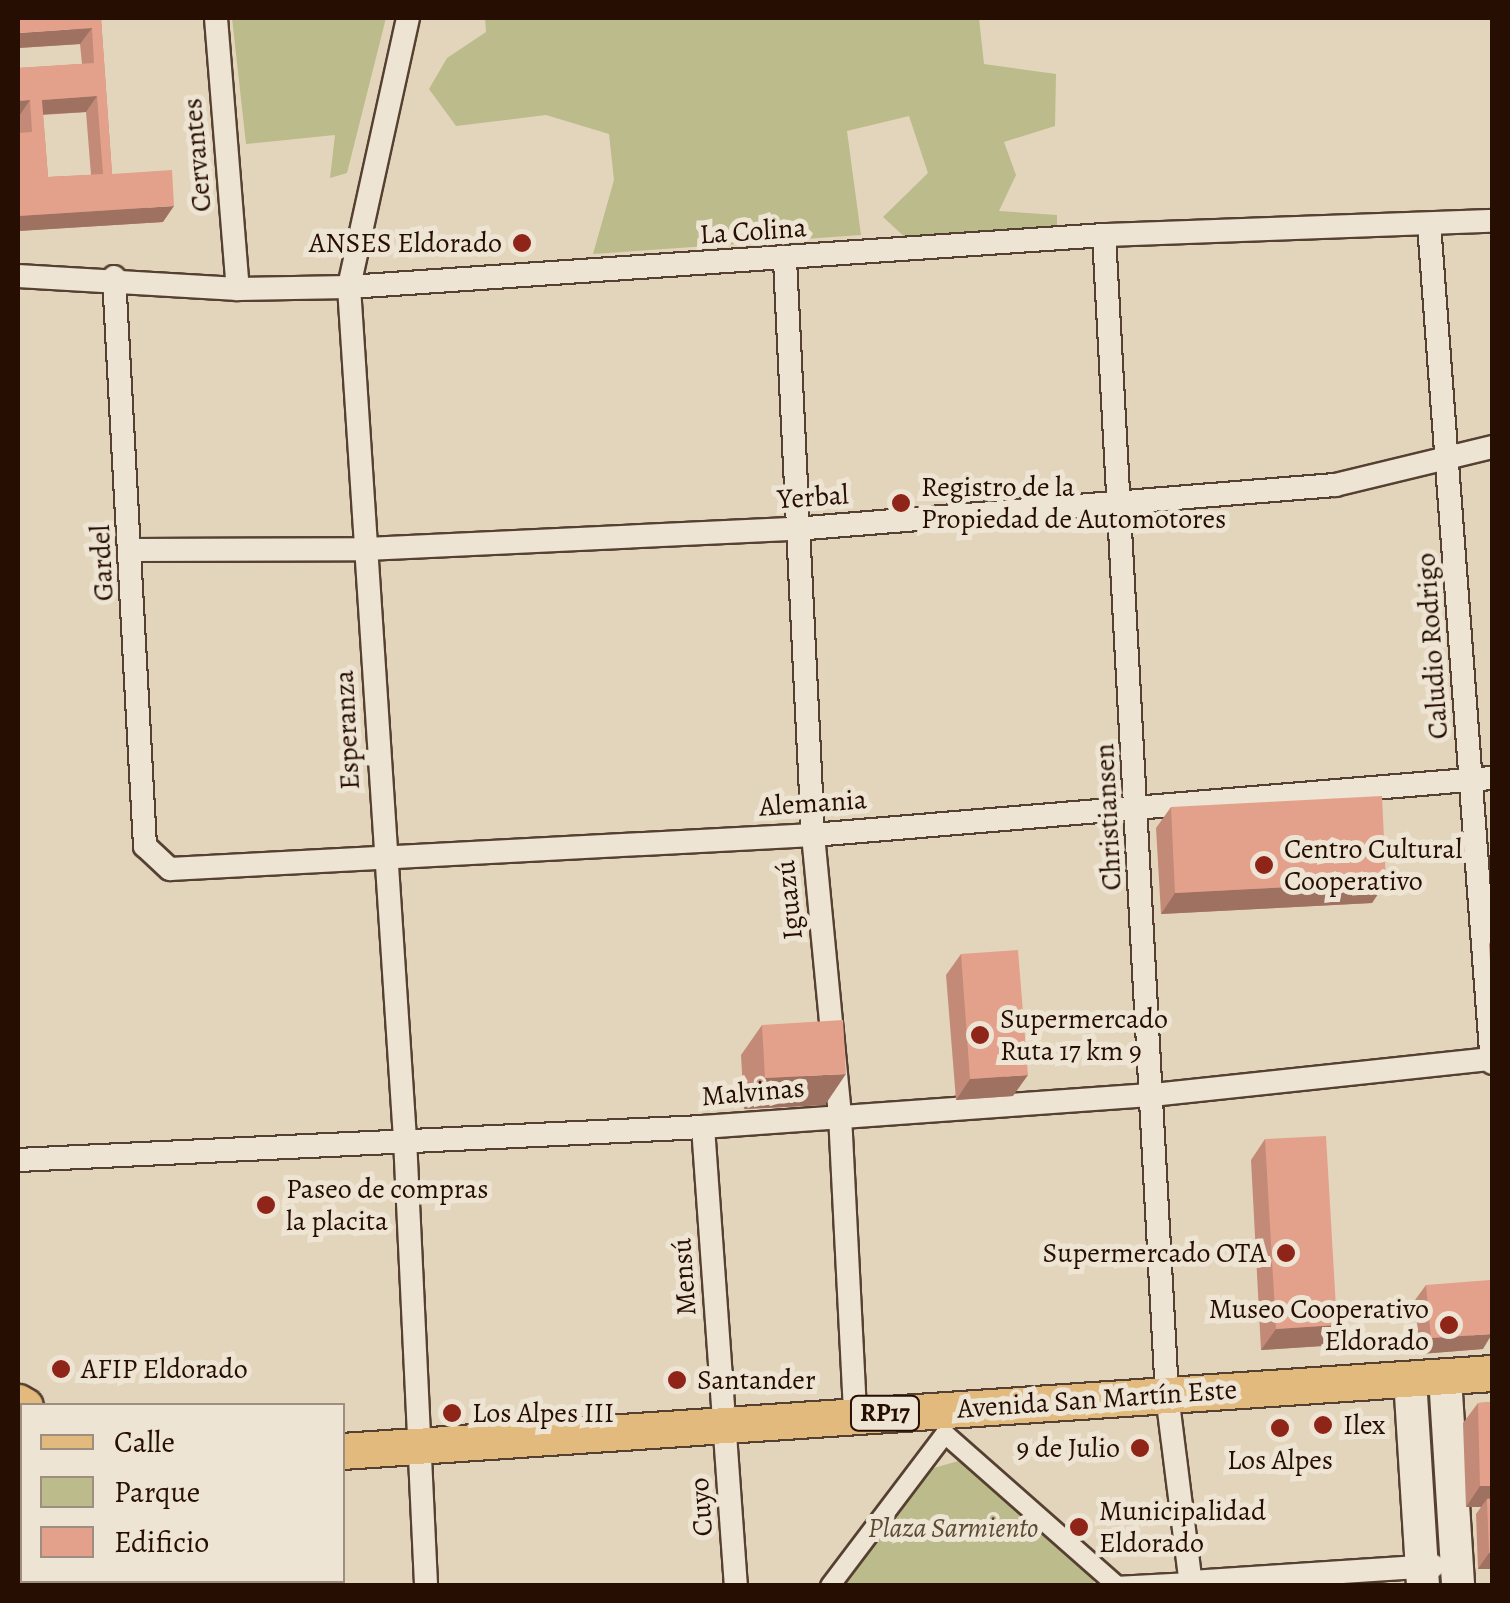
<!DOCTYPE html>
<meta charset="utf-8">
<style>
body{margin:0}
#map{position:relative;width:1510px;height:1603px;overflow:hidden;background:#e3d5bb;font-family:Alegreya,serif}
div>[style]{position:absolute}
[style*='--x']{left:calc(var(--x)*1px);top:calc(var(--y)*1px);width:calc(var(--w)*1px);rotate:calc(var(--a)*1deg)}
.green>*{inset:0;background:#bcbb8b}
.roads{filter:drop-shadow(2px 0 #564031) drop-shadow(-2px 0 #564031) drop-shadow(0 2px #564031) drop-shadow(0 -2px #564031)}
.pedestrian>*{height:18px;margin:-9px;padding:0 9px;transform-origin:9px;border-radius:9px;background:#ede4d3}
.minor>*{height:22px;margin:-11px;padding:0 11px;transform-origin:11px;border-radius:11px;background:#ede4d3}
.secondary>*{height:32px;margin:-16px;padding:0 16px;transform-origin:16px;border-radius:16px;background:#ede4d3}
.primary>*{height:35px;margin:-17.5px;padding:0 17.5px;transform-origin:17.5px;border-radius:17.5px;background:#e2ba7e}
.wall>*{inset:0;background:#c38a78}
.shaded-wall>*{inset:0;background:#9f7161}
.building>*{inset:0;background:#e3a18b}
.dots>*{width:28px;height:28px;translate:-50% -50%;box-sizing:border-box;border:5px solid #ede4d3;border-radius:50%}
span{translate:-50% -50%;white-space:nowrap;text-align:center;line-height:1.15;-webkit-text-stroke:10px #ede4d3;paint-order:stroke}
.shield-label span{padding:2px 8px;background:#ede4d3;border:2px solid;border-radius:8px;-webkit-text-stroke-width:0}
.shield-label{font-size:25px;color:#270e03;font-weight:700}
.street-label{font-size:28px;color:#270e03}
.poi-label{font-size:28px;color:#270e03}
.right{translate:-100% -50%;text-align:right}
.left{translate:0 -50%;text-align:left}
.park-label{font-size:28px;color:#5b4b33;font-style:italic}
.frame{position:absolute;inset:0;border:20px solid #270e03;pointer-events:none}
.legend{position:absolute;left:20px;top:1403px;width:325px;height:180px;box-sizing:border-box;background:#ede4d3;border:2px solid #9e8e80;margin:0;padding:12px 18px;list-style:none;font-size:30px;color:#270e03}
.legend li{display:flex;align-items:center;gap:20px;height:50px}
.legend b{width:50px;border:2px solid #9e8e80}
</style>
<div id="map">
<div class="green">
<i style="clip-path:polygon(232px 18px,386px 18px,347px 173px,330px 178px,335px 135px,246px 144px)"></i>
<i style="clip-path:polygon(485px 18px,979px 18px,984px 64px,1056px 74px,1055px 126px,1004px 142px,1016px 175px,999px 211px,1057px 215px,1057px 229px,908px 240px,883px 217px,928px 173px,909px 116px,847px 131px,861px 235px,593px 254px,614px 180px,609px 134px,546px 115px,456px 126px,429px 89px,447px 58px,486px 32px)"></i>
<i style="clip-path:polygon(962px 1460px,1093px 1573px,1094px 1585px,830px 1586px,923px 1471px)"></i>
</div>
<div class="roads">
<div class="pedestrian">
<i style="--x:945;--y:1434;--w:228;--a:41.4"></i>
<i style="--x:830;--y:1586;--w:191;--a:-52.9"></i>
<i style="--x:1115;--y:1586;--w:76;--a:-3"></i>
</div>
<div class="minor">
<i style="--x:216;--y:18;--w:272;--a:85.4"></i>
<i style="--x:408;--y:18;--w:275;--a:102.4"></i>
<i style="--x:349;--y:287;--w:854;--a:86.24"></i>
<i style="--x:405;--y:1139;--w:447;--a:87.3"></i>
<i style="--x:1429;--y:224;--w:841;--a:85.71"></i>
<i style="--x:1104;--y:235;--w:1162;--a:86.89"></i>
<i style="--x:1167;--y:1395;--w:193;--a:82.8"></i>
<i style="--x:785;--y:260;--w:576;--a:87.21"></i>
<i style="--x:813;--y:835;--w:281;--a:84.5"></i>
<i style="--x:840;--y:1115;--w:299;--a:87.1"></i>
<i style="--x:18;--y:276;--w:220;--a:3.4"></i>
<i style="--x:238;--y:289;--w:111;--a:-1"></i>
<i style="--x:349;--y:287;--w:757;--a:-3.94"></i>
<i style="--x:1104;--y:235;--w:388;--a:-2.1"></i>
<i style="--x:114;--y:277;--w:570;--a:86.88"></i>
<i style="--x:145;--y:846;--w:34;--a:43"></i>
<i style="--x:170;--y:869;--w:644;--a:-3.03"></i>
<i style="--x:813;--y:835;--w:681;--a:-4.8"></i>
<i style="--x:132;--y:550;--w:234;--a:-0.2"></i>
<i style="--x:366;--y:549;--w:429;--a:-2.7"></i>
<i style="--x:795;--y:529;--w:542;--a:-4.66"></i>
<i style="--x:1335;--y:485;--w:162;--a:-13.6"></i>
<i style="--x:703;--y:1127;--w:460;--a:85.9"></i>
<i style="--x:18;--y:1160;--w:686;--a:-2.76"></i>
<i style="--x:703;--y:1127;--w:451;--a:-4.1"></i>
<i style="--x:1153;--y:1095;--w:341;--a:-6.1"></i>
<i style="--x:141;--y:1580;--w:6;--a:90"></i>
<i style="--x:1191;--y:1582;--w:243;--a:-3.8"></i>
</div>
<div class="secondary">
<i style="--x:1445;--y:1377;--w:209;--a:86.4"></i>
<i style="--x:1410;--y:1379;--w:207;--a:86.4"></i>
</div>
<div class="primary">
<i style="--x:18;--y:1402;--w:8;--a:30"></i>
<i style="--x:342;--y:1451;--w:1153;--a:-3.88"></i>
</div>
</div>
<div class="wall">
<i style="clip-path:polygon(evenodd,101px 18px,112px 174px,163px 222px,18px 231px,20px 133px,19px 116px,18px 116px,18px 68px,82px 64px,80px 44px,18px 48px,101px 18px,86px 112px,91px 175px,48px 177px,43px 115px,86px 112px)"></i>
<i style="clip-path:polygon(1171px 807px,1386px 882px,1372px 903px,1161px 914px,1156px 828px)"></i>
<i style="clip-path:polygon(1492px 939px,1492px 994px,1489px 944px)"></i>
<i style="clip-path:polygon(961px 954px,1013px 1096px,956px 1100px,946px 975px)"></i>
<i style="clip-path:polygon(762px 1025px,825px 1105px,744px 1109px,741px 1055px)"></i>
<i style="clip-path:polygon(1265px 1139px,1337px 1325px,1322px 1346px,1261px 1350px,1251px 1160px)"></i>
<i style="clip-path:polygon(1426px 1285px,1483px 1349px,1420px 1354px,1415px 1300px)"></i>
<i style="clip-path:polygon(1492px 1402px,1492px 1569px,1478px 1569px,1476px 1514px,1481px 1507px,1466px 1507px,1463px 1423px,1478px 1403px)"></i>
</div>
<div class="shaded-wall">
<i style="clip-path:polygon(92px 28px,80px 44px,18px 48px,18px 33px)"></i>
<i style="clip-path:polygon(97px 96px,86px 112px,31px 115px,42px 100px)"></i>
<i style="clip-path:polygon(30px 100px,19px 116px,18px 116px,18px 101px)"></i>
<i style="clip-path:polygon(174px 206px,163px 222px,18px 231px,18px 216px)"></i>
<i style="clip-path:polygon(1386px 882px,1372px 903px,1161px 914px,1175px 893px)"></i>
<i style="clip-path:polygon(846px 1074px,825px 1105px,744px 1109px,765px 1078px)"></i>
<i style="clip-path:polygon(1028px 1075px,1013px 1096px,956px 1100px,970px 1079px)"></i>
<i style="clip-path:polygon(1337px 1325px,1322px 1346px,1261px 1350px,1276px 1329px)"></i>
<i style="clip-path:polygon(1492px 1334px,1483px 1349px,1420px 1354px,1431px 1338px)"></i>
<i style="clip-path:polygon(1480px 1486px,1492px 1486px,1492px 1506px,1487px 1499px,1481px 1507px,1466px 1507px)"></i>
<i style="clip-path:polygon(1489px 1553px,1492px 1553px,1492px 1569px,1478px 1569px)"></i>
</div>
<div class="building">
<i style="clip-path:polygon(evenodd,18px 18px,101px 18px,112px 174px,172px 170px,174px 206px,18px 216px,18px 133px,32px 132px,30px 100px,18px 101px,18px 68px,94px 63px,92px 28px,18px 33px,18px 18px,97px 96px,103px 174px,48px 177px,42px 100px,97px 96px)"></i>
<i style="clip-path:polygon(1382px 796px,1386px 882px,1175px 893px,1171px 807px)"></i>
<i style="clip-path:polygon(1018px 950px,1028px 1075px,970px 1079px,961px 954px)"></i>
<i style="clip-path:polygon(843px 1020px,846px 1074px,765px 1078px,762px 1025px)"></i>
<i style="clip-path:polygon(1326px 1136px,1337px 1325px,1276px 1329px,1265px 1139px)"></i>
<i style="clip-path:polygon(1490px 1280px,1492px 1334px,1431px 1338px,1426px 1285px)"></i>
<i style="clip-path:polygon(1492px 1402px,1492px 1486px,1480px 1486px,1478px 1403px)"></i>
<i style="clip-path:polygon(1492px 1498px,1492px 1553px,1489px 1553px,1487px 1499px)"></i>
</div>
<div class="dots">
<i style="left:522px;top:243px;background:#8f2418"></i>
<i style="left:901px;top:503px;background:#8f2418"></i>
<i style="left:1264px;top:865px;background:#8f2418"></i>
<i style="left:980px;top:1035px;background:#8f2418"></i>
<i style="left:266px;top:1205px;background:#8f2418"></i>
<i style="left:1286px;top:1253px;background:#8f2418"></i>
<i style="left:1449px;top:1325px;background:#8f2418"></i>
<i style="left:61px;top:1369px;background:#8f2418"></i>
<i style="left:677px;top:1380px;background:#8f2418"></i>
<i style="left:452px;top:1413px;background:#8f2418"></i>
<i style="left:1323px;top:1425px;background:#8f2418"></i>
<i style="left:1280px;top:1428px;background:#8f2418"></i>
<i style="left:1140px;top:1448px;background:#8f2418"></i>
<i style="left:1079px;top:1527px;background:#8f2418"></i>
</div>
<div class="shield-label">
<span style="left:885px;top:1413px">RP17</span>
</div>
<div class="street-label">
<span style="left:197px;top:155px;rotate:-95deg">Cervantes</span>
<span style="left:753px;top:231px;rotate:-4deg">La Colina</span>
<span style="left:813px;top:497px;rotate:-4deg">Yerbal</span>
<span style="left:102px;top:563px;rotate:-93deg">Gardel</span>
<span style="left:1432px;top:646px;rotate:-94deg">Caludio Rodrigo</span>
<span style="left:347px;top:730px;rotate:-93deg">Esperanza</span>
<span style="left:813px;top:803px;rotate:-4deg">Alemania</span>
<span style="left:1108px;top:817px;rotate:-93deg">Christiansen</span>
<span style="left:789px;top:900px;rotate:-96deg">Iguazú</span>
<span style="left:753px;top:1092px;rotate:-5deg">Malvinas</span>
<span style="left:684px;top:1277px;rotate:-94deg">Mensú</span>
<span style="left:1097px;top:1399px;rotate:-4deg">Avenida San Martín Este</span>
<span style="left:701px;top:1507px;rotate:-94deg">Cuyo</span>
</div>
<div class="poi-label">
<span class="right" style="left:502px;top:243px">ANSES Eldorado</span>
<span class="left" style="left:921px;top:503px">Registro de la<br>Propiedad de Automotores</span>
<span class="left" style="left:1284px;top:865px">Centro Cultural<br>Cooperativo</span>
<span class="left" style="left:1000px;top:1035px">Supermercado<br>Ruta 17 km 9</span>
<span class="left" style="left:286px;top:1205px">Paseo de compras<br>la placita</span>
<span class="right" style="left:1266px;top:1253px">Supermercado OTA</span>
<span class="right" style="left:1429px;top:1325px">Museo Cooperativo<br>Eldorado</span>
<span class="left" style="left:81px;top:1369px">AFIP Eldorado</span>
<span class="left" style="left:697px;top:1380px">Santander</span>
<span class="left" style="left:472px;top:1413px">Los Alpes III</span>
<span class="left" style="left:1343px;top:1425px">Ilex</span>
<span class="right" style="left:1120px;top:1448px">9 de Julio</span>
<span style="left:1280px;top:1460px">Los Alpes</span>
<span class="left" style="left:1099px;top:1527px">Municipalidad<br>Eldorado</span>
</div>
<div class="park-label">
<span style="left:953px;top:1528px">Plaza Sarmiento</span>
</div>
<div class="frame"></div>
<ul class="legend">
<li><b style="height:12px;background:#e2ba7e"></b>Calle</li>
<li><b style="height:28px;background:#bcbb8b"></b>Parque</li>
<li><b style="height:28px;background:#e3a18b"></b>Edificio</li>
</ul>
</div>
